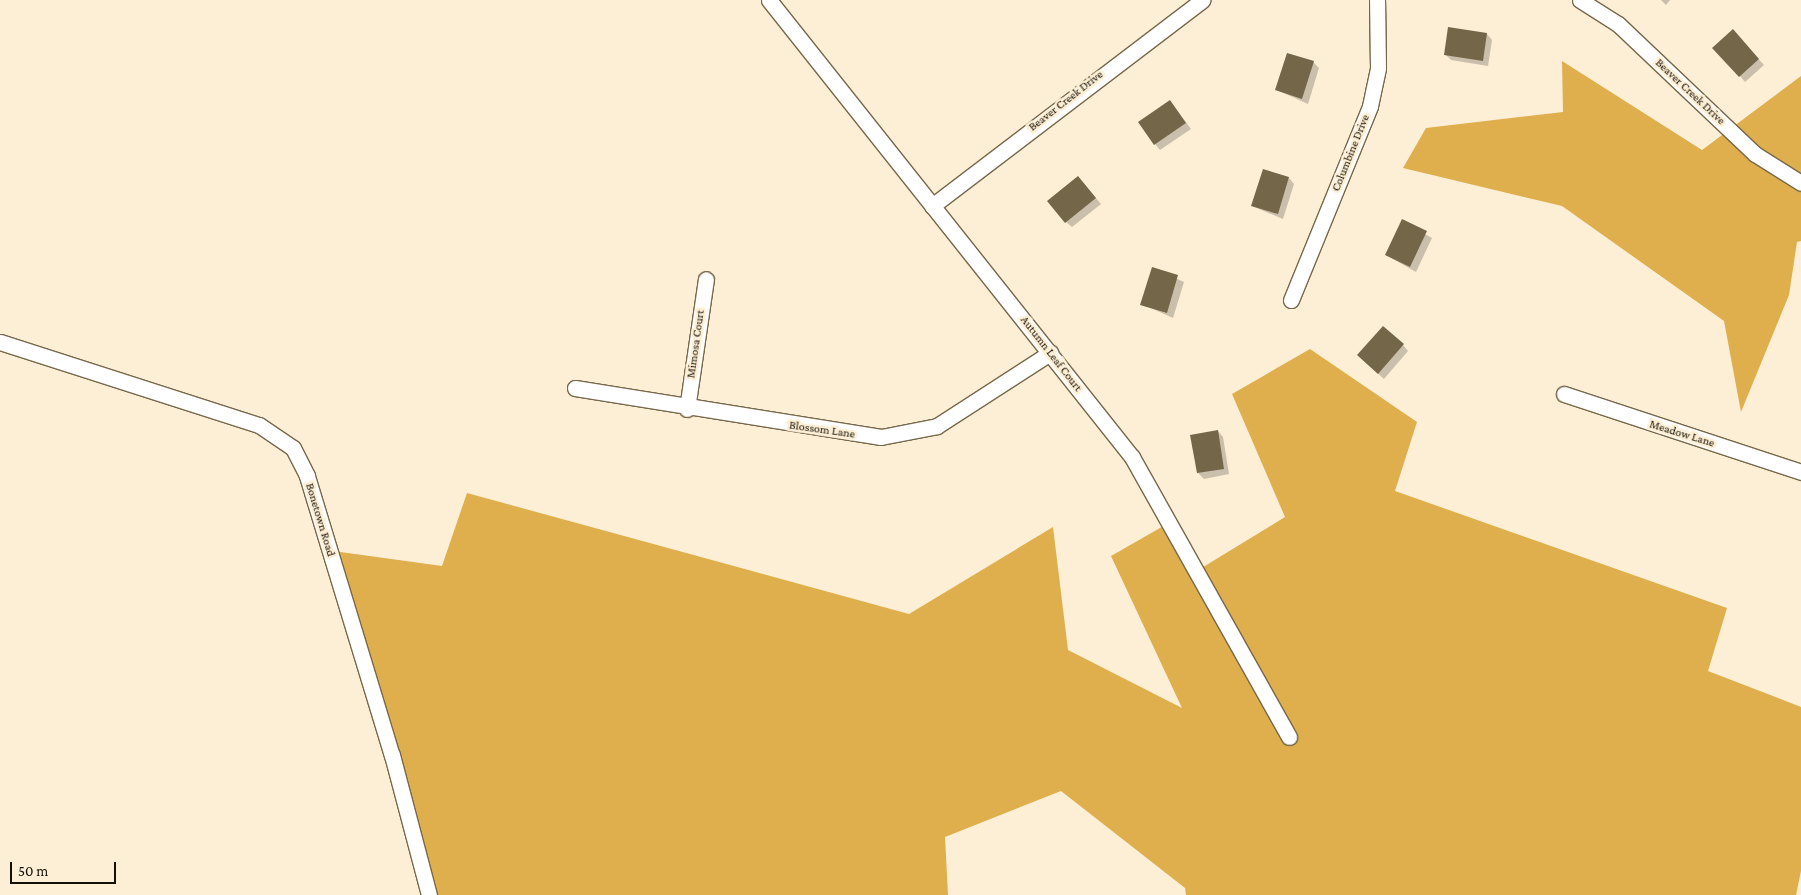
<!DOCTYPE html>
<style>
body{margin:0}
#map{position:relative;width:1801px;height:895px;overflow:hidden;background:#fdefd5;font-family:"Crimson Pro",serif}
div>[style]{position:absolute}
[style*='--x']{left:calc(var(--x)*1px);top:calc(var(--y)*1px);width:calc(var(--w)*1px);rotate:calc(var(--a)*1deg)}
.forest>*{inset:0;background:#deaf4c}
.shadow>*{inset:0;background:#0003}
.building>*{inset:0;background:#746649}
.roads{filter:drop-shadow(1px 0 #77684b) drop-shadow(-1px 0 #77684b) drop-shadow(0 1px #77684b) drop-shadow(0 -1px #77684b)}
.street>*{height:15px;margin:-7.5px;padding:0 7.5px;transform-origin:7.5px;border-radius:7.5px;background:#fff}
span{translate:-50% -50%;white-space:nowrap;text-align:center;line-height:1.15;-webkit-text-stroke:5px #fdefd5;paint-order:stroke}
.street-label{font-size:12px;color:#140f04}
.scale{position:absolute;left:10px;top:862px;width:106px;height:22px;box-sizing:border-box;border:2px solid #140f04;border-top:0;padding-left:6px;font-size:15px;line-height:18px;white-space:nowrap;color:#140f04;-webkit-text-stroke:4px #fdefd5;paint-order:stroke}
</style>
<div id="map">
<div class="forest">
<i style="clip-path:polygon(1562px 61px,1702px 150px,1801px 76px,1801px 241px,1797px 242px,1789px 295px,1741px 412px,1724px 321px,1562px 206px,1403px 168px,1426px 128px,1563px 112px)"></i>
<i style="clip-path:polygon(1310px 349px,1417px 422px,1395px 491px,1727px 608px,1708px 671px,1801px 707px,1801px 871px,1796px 895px,1186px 895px,1185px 888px,1061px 791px,945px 837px,948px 895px,426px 895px,326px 550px,442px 566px,467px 493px,909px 614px,1053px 527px,1068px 650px,1182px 708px,1111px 556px,1167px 524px,1195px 572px,1285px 517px,1232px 394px)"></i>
</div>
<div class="shadow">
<i style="clip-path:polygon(1661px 0,1670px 0,1666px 5px)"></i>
<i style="clip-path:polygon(1487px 34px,1492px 40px,1488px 66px,1451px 60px,1445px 54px)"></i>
<i style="clip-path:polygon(1738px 37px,1764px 65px,1745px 82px,1740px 76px)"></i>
<i style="clip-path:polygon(1313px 62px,1319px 68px,1308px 104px,1277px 90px)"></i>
<i style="clip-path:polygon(1170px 101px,1191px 129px,1160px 150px,1155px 144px)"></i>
<i style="clip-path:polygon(1289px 178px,1294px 184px,1283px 219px,1252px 206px)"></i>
<i style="clip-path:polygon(1084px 184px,1101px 204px,1072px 227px,1066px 222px)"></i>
<i style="clip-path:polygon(1402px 221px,1432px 238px,1416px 272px,1386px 255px)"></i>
<i style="clip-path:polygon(1153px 268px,1184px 282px,1173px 318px,1142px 304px)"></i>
<i style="clip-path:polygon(1403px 345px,1408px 351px,1384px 379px,1364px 361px)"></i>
<i style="clip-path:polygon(1218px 431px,1223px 437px,1229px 474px,1204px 479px,1198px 473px)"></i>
</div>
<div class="building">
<i style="clip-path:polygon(1448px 27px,1487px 33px,1483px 61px,1444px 55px)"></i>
<i style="clip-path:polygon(1733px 29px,1759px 59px,1739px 77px,1712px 48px)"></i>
<i style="clip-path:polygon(1287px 53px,1314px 61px,1302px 99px,1275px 90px)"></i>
<i style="clip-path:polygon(1170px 100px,1186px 123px,1154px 145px,1138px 122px)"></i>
<i style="clip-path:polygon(1263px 169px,1289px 177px,1278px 214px,1251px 206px)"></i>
<i style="clip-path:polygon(1078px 176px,1096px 198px,1065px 223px,1047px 201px)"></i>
<i style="clip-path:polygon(1402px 219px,1427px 231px,1410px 267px,1385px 255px)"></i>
<i style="clip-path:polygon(1152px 267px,1178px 275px,1167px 313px,1140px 305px)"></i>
<i style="clip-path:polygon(1383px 326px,1404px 344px,1378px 374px,1357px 355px)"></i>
<i style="clip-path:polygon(1218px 430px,1224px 469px,1197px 473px,1190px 435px)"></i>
</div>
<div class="roads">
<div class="street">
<i style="--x:769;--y:0;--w:584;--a:51.54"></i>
<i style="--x:1132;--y:457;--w:321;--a:60.7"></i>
<i style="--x:1580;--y:0;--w:45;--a:32.3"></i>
<i style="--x:1618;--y:24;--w:189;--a:43.5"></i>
<i style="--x:1755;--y:154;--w:54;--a:32.2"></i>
<i style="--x:932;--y:206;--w:340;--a:-37.3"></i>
<i style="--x:1291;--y:300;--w:209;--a:-67.8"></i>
<i style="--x:1370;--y:106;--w:39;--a:-78"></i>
<i style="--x:1378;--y:68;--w:68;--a:-90.8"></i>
<i style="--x:0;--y:342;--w:272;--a:17.8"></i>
<i style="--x:259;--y:425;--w:41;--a:34.1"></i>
<i style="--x:293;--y:448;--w:31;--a:63"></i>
<i style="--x:307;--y:476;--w:292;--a:73.1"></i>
<i style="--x:392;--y:755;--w:145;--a:75.2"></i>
<i style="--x:575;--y:388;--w:310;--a:9.1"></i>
<i style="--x:881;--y:437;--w:57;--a:-11.1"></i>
<i style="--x:937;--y:426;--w:135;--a:-32.9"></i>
<i style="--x:1564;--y:394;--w:250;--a:18.2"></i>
<i style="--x:687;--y:409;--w:131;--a:-81.7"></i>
</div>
</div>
<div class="street-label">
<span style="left:1690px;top:92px;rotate:43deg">Beaver Creek Drive</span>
<span style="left:1066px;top:101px;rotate:-38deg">Beaver Creek Drive</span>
<span style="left:1351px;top:153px;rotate:-68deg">Columbine Drive</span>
<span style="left:696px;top:344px;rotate:-82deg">Mimosa Court</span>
<span style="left:1051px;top:354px;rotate:52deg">Autumn Leaf Court</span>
<span style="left:822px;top:430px;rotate:8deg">Blossom Lane</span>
<span style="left:1682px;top:434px;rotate:17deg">Meadow Lane</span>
<span style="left:320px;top:520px;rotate:73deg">Bonetown Road</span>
</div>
<div class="scale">50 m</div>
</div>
